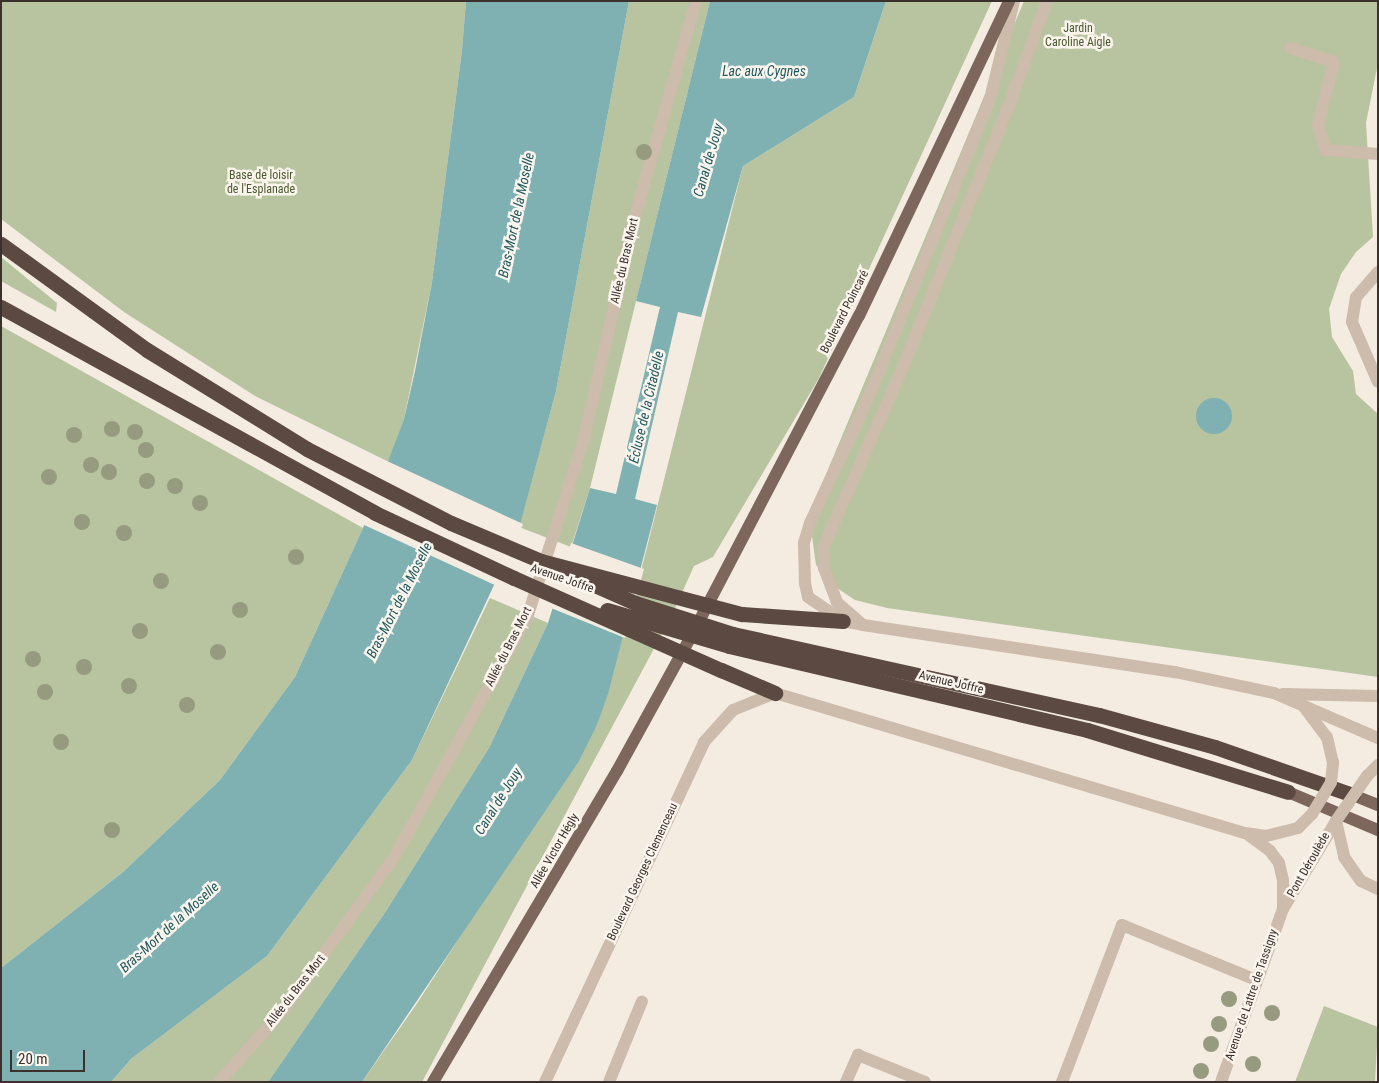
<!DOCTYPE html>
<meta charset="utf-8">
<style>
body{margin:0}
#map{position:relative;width:1379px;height:1083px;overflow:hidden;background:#f4ebe1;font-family:"Roboto Condensed",sans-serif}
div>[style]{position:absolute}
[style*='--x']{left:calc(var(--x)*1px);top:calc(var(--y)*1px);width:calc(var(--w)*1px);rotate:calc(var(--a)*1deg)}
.green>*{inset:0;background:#b8c4a0}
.water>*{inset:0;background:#7fb0b2}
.round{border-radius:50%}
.pier>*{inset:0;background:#f4ebe1}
.minor>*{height:12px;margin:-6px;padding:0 6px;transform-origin:6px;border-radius:6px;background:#cdbbac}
.major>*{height:12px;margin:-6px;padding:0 6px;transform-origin:6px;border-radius:6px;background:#7d675c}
.highway>*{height:15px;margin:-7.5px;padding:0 7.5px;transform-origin:7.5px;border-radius:7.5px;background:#5c4a42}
.minor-bridge>*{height:12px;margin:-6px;padding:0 6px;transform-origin:6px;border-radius:6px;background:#cdbbac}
.highway-bridge>*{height:15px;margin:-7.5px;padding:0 7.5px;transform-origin:7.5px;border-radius:7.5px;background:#5c4a42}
.trees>*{width:16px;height:16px;margin:-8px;border-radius:50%;background:#969b7f}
span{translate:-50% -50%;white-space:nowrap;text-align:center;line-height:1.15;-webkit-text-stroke:5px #fbf5ee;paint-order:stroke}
.park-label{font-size:12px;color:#4a5a2e}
.street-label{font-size:12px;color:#3b302b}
.water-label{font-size:14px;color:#1f5a5e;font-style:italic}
.frame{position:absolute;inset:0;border:2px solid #3b302b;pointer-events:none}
.scale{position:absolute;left:10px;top:1050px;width:75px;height:22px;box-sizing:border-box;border:2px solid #3b302b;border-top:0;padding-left:6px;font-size:15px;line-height:18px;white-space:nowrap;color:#3b302b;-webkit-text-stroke:4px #fbf5ee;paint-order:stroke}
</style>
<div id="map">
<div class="green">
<i style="clip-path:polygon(1px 1px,466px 1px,462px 50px,432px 282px,404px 419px,389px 462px,255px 396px,124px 312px,1px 219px)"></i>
<i style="clip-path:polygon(629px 1px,710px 1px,590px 488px,571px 547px,519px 527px,556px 391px)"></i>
<i style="clip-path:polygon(886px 1px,992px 1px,819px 378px,713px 557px,694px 566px,672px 615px,422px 1082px,362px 1082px,416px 1005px,597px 725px,636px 591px,743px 166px,854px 97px)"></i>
<i style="clip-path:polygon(1024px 1px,1378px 1px,1378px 63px,1366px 123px,1373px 237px,1356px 252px,1341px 274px,1329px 309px,1332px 337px,1353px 371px,1356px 394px,1378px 414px,1378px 677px,887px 608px,855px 600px,834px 586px,816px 565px,812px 536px,814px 503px)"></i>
<i style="clip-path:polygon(1px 257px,57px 303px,56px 312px,1px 281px)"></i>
<i style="clip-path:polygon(1px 326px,363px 528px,295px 677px,220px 780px,123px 872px,1px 968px)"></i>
<i style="clip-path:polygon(490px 598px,548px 623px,489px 748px,386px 911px,268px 1082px,111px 1082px,131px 1059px,267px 956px,412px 760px)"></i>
<i style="clip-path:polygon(1324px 1006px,1378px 1027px,1375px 1082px,1295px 1082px)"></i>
</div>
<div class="water">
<i style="clip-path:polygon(466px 1px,629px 1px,556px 391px,517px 536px,412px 760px,267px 956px,131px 1059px,111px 1082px,1px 1082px,1px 968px,123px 872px,220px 780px,295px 677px,363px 528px,404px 419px,415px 371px,432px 282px,462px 50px)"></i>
<i style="clip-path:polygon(710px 1px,886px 1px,854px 97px,743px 166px,701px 317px,678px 312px,635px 499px,657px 505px,608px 694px,597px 725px,579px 761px,362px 1082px,268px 1082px,386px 911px,489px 748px,548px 623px,590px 488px,616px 494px,660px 307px,636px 301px)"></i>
<i class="round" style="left:1196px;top:398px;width:36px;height:36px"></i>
</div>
<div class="pier">
<i style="clip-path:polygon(387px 461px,523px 524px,497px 586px,362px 524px)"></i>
<i style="clip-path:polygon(571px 543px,644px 569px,625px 638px,551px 608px)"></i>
</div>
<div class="minor">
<i style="--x:1014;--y:1;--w:101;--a:103.8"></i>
<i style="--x:990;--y:99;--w:321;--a:112.2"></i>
<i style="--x:869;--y:396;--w:140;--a:114.9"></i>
<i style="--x:810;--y:523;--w:21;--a:107"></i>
<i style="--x:804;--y:543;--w:40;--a:88.6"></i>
<i style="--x:805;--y:583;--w:14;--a:78"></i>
<i style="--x:808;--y:597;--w:42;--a:34.4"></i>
<i style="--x:843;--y:621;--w:20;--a:11"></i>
<i style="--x:863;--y:625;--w:316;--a:8.6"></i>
<i style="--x:1175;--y:672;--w:101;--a:12"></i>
<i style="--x:1274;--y:693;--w:113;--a:23.4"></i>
<i style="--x:1290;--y:48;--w:46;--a:17.7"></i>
<i style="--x:1334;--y:62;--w:65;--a:104.3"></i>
<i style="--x:1318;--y:125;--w:26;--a:74"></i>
<i style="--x:1325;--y:150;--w:53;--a:4.3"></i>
<i style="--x:1378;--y:272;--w:33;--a:131"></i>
<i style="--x:1356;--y:297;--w:25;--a:99"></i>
<i style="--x:1352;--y:322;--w:65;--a:66.6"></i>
<i style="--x:863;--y:625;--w:35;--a:-139"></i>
<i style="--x:837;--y:602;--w:36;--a:-111"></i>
<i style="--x:824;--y:568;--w:20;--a:-93"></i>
<i style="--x:823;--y:548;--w:190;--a:-66.1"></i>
<i style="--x:900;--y:374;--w:296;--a:-67.9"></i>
<i style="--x:1011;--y:100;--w:105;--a:-70"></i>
<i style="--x:1283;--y:694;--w:95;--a:1.2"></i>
<i style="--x:1304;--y:707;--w:38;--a:53"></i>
<i style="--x:1327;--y:737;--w:26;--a:77"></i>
<i style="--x:1367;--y:776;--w:16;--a:-45"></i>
<i style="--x:1336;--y:821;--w:37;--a:77"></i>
<i style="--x:1344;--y:857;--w:29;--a:55"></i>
<i style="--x:1361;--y:881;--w:19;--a:25"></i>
<i style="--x:1247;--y:834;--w:29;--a:36"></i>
<i style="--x:1270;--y:851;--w:15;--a:53"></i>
<i style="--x:1279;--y:863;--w:17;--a:77"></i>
<i style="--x:1283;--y:880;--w:27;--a:90"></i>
<i style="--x:219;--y:1082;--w:98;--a:-48.3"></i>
<i style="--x:284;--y:1009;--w:189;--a:-54"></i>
<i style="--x:395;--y:856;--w:272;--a:-61"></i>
<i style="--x:527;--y:618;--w:189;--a:-72.4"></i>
<i style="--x:584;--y:438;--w:224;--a:-77.1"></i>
<i style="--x:634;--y:220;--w:228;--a:-74.2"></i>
<i style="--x:545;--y:1082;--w:375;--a:-64.9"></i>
<i style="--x:704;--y:742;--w:43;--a:-47.8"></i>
<i style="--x:733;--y:710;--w:45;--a:-22"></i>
<i style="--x:775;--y:693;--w:490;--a:16.6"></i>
<i style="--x:1245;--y:833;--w:21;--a:8"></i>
<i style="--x:1266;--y:836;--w:33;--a:-14"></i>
<i style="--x:609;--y:1082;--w:87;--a:-67.8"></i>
<i style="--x:846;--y:1082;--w:30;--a:-66"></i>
<i style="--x:858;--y:1055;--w:72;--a:21.9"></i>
<i style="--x:1062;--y:1082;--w:168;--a:-69.1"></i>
<i style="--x:1122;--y:925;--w:145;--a:22.3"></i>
<i style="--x:1221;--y:1082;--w:184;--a:-70.3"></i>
<i style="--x:1283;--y:909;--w:103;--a:-58.9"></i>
</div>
<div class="major">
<i style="--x:1288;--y:792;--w:98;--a:22.9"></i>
<i style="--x:1353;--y:795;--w:27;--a:22"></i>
<i style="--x:433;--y:1082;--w:361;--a:-59.4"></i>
<i style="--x:617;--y:771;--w:160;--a:-61.2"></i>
<i style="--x:694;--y:631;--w:356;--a:-62.4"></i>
<i style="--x:859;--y:316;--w:349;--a:-64.5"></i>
</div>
<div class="highway">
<i style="--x:1;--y:244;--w:180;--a:36"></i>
<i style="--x:147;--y:350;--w:188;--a:31.7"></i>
<i style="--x:307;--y:449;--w:162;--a:27.2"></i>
<i style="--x:451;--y:523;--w:98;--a:22.9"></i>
<i style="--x:1;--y:307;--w:427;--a:28.8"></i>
<i style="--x:375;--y:513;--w:153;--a:25.1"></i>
<i style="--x:742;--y:614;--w:101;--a:4"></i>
<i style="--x:733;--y:634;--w:375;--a:12.5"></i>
<i style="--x:1099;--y:715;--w:120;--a:15.4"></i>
<i style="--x:1215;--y:747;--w:146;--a:19.2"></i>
<i style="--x:729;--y:646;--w:368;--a:13.2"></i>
<i style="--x:1087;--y:730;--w:210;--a:17.1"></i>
<i style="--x:721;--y:670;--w:59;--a:23.1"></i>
</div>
<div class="minor-bridge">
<i style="--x:1336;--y:821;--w:55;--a:-55.4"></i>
<i style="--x:1298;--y:828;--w:20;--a:-45"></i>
<i style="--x:1312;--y:814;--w:37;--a:-59"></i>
<i style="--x:1331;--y:782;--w:20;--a:-84"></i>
</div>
<div class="highway-bridge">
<i style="--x:541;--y:561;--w:208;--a:14.8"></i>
<i style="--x:514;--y:578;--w:227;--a:24"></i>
<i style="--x:592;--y:584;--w:47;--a:23.8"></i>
<i style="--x:635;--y:603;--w:103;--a:17.6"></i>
<i style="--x:607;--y:610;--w:127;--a:16.4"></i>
</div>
<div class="trees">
<i style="left:644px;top:152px"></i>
<i style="left:112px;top:429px"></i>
<i style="left:135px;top:432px"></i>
<i style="left:74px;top:435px"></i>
<i style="left:146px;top:450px"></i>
<i style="left:91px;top:465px"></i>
<i style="left:109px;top:472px"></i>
<i style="left:49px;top:477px"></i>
<i style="left:147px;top:481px"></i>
<i style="left:175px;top:486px"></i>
<i style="left:200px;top:503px"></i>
<i style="left:82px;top:522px"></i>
<i style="left:124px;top:533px"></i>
<i style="left:296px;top:557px"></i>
<i style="left:161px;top:581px"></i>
<i style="left:240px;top:610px"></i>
<i style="left:140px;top:631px"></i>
<i style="left:218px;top:652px"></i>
<i style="left:33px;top:659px"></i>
<i style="left:84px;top:667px"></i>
<i style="left:129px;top:686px"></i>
<i style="left:45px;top:692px"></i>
<i style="left:187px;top:705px"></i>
<i style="left:61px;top:742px"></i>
<i style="left:112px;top:830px"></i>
<i style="left:1229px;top:999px"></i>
<i style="left:1272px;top:1013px"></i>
<i style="left:1219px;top:1024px"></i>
<i style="left:1211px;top:1044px"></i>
<i style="left:1253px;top:1064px"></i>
<i style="left:1201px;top:1071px"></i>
</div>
<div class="park-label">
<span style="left:1078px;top:36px">Jardin<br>Caroline Aigle</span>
<span style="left:261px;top:183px">Base de loisir<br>de l'Esplanade</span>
</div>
<div class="street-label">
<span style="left:625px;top:261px;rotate:-77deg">Allée du Bras Mort</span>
<span style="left:845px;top:312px;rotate:-63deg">Boulevard Poincaré</span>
<span style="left:562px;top:579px;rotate:19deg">Avenue Joffre</span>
<span style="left:509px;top:647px;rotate:-63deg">Allée du Bras Mort</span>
<span style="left:951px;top:683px;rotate:13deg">Avenue Joffre</span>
<span style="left:555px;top:851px;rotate:-60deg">Allée Victor Hégly</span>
<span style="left:1309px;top:865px;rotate:-60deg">Pont Déroulède</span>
<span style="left:643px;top:872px;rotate:-65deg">Boulevard Georges Clemenceau</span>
<span style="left:296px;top:991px;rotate:-52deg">Allée du Bras Mort</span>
<span style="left:1252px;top:995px;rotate:-71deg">Avenue de Lattre de Tassigny</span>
</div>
<div class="water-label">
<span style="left:764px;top:71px">Lac aux Cygnes</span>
<span style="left:708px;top:160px;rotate:-74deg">Canal de Jouy</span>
<span style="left:516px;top:215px;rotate:-78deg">Bras-Mort de la Moselle</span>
<span style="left:646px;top:407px;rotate:-77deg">Écluse de la Citadelle</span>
<span style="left:399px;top:600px;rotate:-63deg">Bras-Mort de la Moselle</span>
<span style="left:498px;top:801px;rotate:-58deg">Canal de Jouy</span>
<span style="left:169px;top:927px;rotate:-42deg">Bras-Mort de la Moselle</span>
</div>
<div class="frame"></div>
<div class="scale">20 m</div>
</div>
